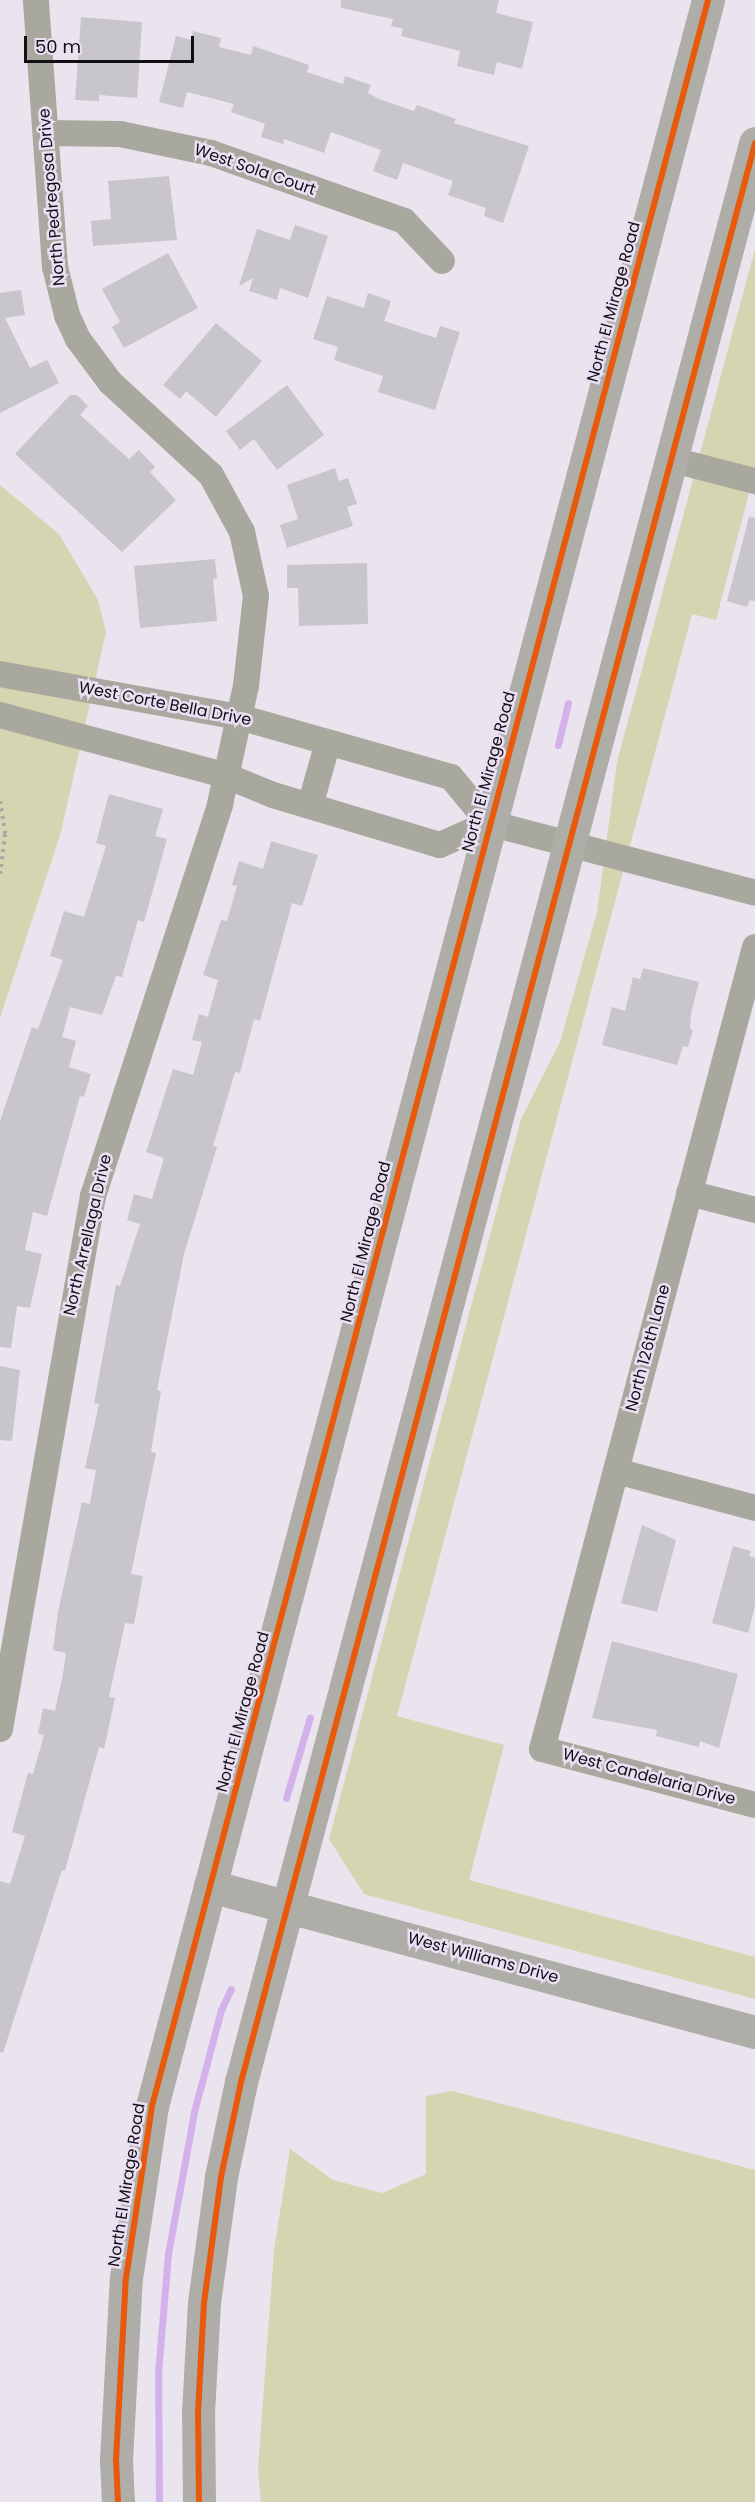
<!DOCTYPE html>
<style>
body{margin:0}
#map{position:relative;width:755px;height:2502px;overflow:hidden;background:#e9e4ee;font-family:Poppins,sans-serif}
div>[style]{position:absolute}
[style*='--x']{left:calc(var(--x)*1px);top:calc(var(--y)*1px);width:calc(var(--w)*1px);rotate:calc(var(--a)*1deg)}
.green>*{inset:0;background:#d5d5b1}
.stream>*{height:7px;margin:-3.5px;padding:0 3.5px;transform-origin:3.5px;border-radius:3.5px;background:#d3b2ec}
.building>*{inset:0;background:#c9c5cd}
.path>*{height:4px;margin-top:-2px;transform-origin:0;background:repeating-linear-gradient(90deg,#aaa8a3 0 3px,transparent 0 7.5px)}
.minor>*{height:26px;margin:-13px;padding:0 13px;transform-origin:13px;border-radius:13px;background:#a9a89f}
.major>*{height:33px;margin:-16.5px;padding:0 16.5px;transform-origin:16.5px;border-radius:16.5px;background:#aeada7}
.cycleway>*{height:6px;margin:-3px;padding:0 3px;transform-origin:3px;border-radius:3px;background:#e8590c}
span{translate:-50% -50%;white-space:nowrap;text-align:center;line-height:1.15;-webkit-text-stroke:5px #eadff3;paint-order:stroke}
.street-label{font-size:16px;color:#120e15}
.scale{position:absolute;left:24px;top:36px;width:170px;height:27px;box-sizing:border-box;border:3px solid #120e15;border-top:0;padding-left:8px;font-size:18px;line-height:21px;white-space:nowrap;color:#120e15;-webkit-text-stroke:4px #eadff3;paint-order:stroke}
</style>
<div id="map">
<div class="green">
<i style="clip-path:polygon(755px 249px,755px 470px,716px 620px,692px 614px,397px 1716px,504px 1745px,469px 1880px,755px 1957px,755px 1999px,364px 1894px,329px 1839px,521px 1119px,560px 1042px,597px 912px,617px 762px)"></i>
<i style="clip-path:polygon(0 485px,59px 534px,98px 600px,106px 632px,61px 832px,0 1018px)"></i>
<i style="clip-path:polygon(452px 2091px,755px 2170px,755px 2502px,261px 2502px,258px 2470px,274px 2250px,290px 2149px,333px 2180px,382px 2193px,426px 2174px,426px 2096px)"></i>
</div>
<div class="stream">
<i style="--x:558;--y:745;--w:43;--a:-76.6"></i>
<i style="--x:286;--y:1798;--w:84;--a:-73.5"></i>
<i style="--x:159;--y:2502;--w:129;--a:-90.4"></i>
<i style="--x:158;--y:2373;--w:119;--a:-85.2"></i>
<i style="--x:168;--y:2254;--w:144;--a:-79.6"></i>
<i style="--x:194;--y:2112;--w:106;--a:-75.2"></i>
<i style="--x:221;--y:2010;--w:23;--a:-65"></i>
</div>
<div class="building">
<i style="clip-path:polygon(341px 0,499px 0,496px 13px,533px 22px,522px 69px,497px 62px,494px 75px,457px 66px,460px 51px,401px 36px,403px 29px,391px 26px,393px 19px,341px 8px)"></i>
<i style="clip-path:polygon(81px 17px,142px 22px,137px 98px,99px 95px,99px 101px,75px 100px)"></i>
<i style="clip-path:polygon(193px 31px,221px 38px,219px 47px,251px 55px,253px 46px,309px 65px,307px 72px,343px 84px,345px 76px,371px 85px,368px 93px,379px 99px,414px 111px,417px 105px,456px 119px,454px 123px,529px 146px,503px 223px,484px 216px,486px 208px,448px 195px,453px 181px,403px 163px,397px 180px,373px 171px,381px 150px,331px 132px,324px 153px,284px 139px,283px 144px,261px 137px,265px 124px,231px 112px,234px 104px,187px 92px,183px 108px,159px 102px,176px 36px,191px 40px)"></i>
<i style="clip-path:polygon(169px 176px,177px 240px,93px 246px,91px 221px,111px 219px,108px 181px)"></i>
<i style="clip-path:polygon(295px 225px,328px 236px,308px 298px,280px 288px,277px 300px,249px 291px,253px 278px,239px 286px,257px 229px,290px 240px)"></i>
<i style="clip-path:polygon(168px 253px,198px 308px,124px 348px,112px 327px,120px 322px,102px 289px)"></i>
<i style="clip-path:polygon(21px 290px,25px 315px,5px 318px,30px 368px,47px 360px,59px 383px,0 413px,0 293px)"></i>
<i style="clip-path:polygon(368px 293px,391px 301px,384px 321px,436px 338px,440px 326px,460px 332px,435px 410px,378px 392px,383px 376px,334px 360px,338px 347px,313px 339px,327px 296px,364px 308px)"></i>
<i style="clip-path:polygon(216px 323px,262px 361px,216px 417px,186px 391px,180px 399px,163px 385px)"></i>
<i style="clip-path:polygon(287px 385px,324px 435px,277px 470px,254px 439px,240px 450px,226px 431px)"></i>
<i style="clip-path:polygon(70px 395px,77px 395px,88px 406px,80px 415px,129px 459px,139px 450px,155px 467px,150px 472px,176px 500px,122px 552px,15px 454px)"></i>
<i style="clip-path:polygon(335px 468px,339px 481px,348px 478px,357px 504px,347px 507px,353px 526px,287px 548px,280px 525px,298px 519px,287px 485px)"></i>
<i style="clip-path:polygon(749px 517px,755px 518px,755px 601px,750px 600px,747px 607px,727px 601px)"></i>
<i style="clip-path:polygon(215px 559px,217px 578px,213px 579px,217px 621px,140px 628px,134px 566px)"></i>
<i style="clip-path:polygon(367px 563px,368px 624px,299px 626px,298px 588px,287px 588px,287px 565px)"></i>
<i style="clip-path:polygon(109px 794px,163px 809px,155px 836px,167px 839px,144px 922px,138px 920px,122px 977px,116px 976px,102px 1015px,70px 1007px,62px 1037px,76px 1041px,69px 1067px,91px 1074px,84px 1097px,80px 1096px,47px 1216px,33px 1212px,25px 1250px,42px 1254px,30px 1308px,17px 1306px,11px 1348px,0 1347px,0 1121px,32px 1027px,38px 1029px,63px 960px,50px 956px,64px 911px,84px 917px,106px 846px,96px 843px)"></i>
<i style="clip-path:polygon(271px 841px,318px 855px,302px 906px,292px 903px,260px 1021px,254px 1019px,240px 1073px,235px 1072px,213px 1146px,217px 1147px,184px 1254px,157px 1390px,161px 1391px,151px 1452px,156px 1453px,131px 1574px,143px 1576px,134px 1624px,125px 1623px,109px 1697px,115px 1698px,104px 1749px,99px 1747px,65px 1871px,62px 1870px,3px 2053px,0 2052px,0 1881px,10px 1884px,25px 1836px,12px 1832px,28px 1773px,33px 1774px,44px 1735px,38px 1734px,43px 1708px,55px 1711px,63px 1674px,66px 1653px,53px 1650px,58px 1612px,82px 1502px,90px 1504px,96px 1470px,85px 1468px,99px 1404px,94px 1403px,116px 1285px,120px 1286px,140px 1224px,127px 1220px,134px 1194px,152px 1199px,164px 1158px,146px 1152px,173px 1069px,193px 1075px,202px 1042px,192px 1040px,199px 1014px,208px 1017px,218px 980px,203px 975px,221px 920px,227px 921px,237px 886px,232px 885px,239px 861px,263px 869px)"></i>
<i style="clip-path:polygon(643px 968px,699px 982px,691px 1014px,690px 1029px,693px 1030px,688px 1047px,683px 1046px,677px 1065px,602px 1045px,612px 1007px,625px 1011px,633px 977px,640px 979px)"></i>
<i style="clip-path:polygon(0 1366px,20px 1370px,12px 1441px,0 1440px)"></i>
<i style="clip-path:polygon(642px 1525px,676px 1540px,657px 1612px,621px 1603px)"></i>
<i style="clip-path:polygon(733px 1546px,751px 1551px,749px 1556px,755px 1558px,755px 1606px,748px 1633px,712px 1623px)"></i>
<i style="clip-path:polygon(612px 1641px,738px 1674px,719px 1748px,700px 1741px,699px 1747px,656px 1736px,657px 1730px,592px 1718px)"></i>
</div>
<div class="path">
<i style="--x:0;--y:801;--w:33;--a:81"></i>
<i style="--x:5;--y:834;--w:41;--a:97"></i>
</div>
<div class="minor">
<i style="--x:46;--y:133;--w:74;--a:0.8"></i>
<i style="--x:120;--y:134;--w:93;--a:11.8"></i>
<i style="--x:211;--y:153;--w:205;--a:19.4"></i>
<i style="--x:404;--y:221;--w:55;--a:46.5"></i>
<i style="--x:673;--y:460;--w:85;--a:14.4"></i>
<i style="--x:0;--y:674;--w:243;--a:10.2"></i>
<i style="--x:239;--y:717;--w:220;--a:15.8"></i>
<i style="--x:451;--y:777;--w:60;--a:50.4"></i>
<i style="--x:489;--y:823;--w:275;--a:14.7"></i>
<i style="--x:0;--y:715;--w:232;--a:15"></i>
<i style="--x:224;--y:775;--w:53;--a:22.2"></i>
<i style="--x:273;--y:795;--w:174;--a:16.7"></i>
<i style="--x:440;--y:845;--w:54;--a:-24.2"></i>
<i style="--x:310;--y:806;--w:66;--a:-74.3"></i>
<i style="--x:755;--y:947;--w:830;--a:104.87"></i>
<i style="--x:542;--y:1749;--w:220;--a:14.7"></i>
<i style="--x:689;--y:1193;--w:68;--a:14.4"></i>
<i style="--x:616;--y:1471;--w:144;--a:14.9"></i>
<i style="--x:0;--y:1729;--w:541;--a:-80.1"></i>
<i style="--x:93;--y:1196;--w:412;--a:-72"></i>
<i style="--x:220;--y:804;--w:121;--a:-77.6"></i>
<i style="--x:246;--y:686;--w:91;--a:-83.7"></i>
<i style="--x:256;--y:596;--w:66;--a:-102.3"></i>
<i style="--x:242;--y:532;--w:65;--a:-118.5"></i>
<i style="--x:211;--y:475;--w:137;--a:-137.4"></i>
<i style="--x:110;--y:382;--w:54;--a:-126.7"></i>
<i style="--x:78;--y:339;--w:26;--a:-115"></i>
<i style="--x:67;--y:315;--w:49;--a:-104"></i>
<i style="--x:55;--y:267;--w:268;--a:-94.1"></i>
</div>
<div class="major">
<i style="--x:210;--y:1886;--w:564;--a:15"></i>
<i style="--x:118;--y:2502;--w:42;--a:-92.7"></i>
<i style="--x:116;--y:2460;--w:182;--a:-86.9"></i>
<i style="--x:126;--y:2278;--w:174;--a:-81.4"></i>
<i style="--x:152;--y:2106;--w:2178;--a:-75.21"></i>
<i style="--x:199;--y:2502;--w:89;--a:-90.6"></i>
<i style="--x:198;--y:2413;--w:110;--a:-86.9"></i>
<i style="--x:204;--y:2303;--w:127;--a:-82.3"></i>
<i style="--x:221;--y:2177;--w:97;--a:-78.1"></i>
<i style="--x:241;--y:2082;--w:2006;--a:-75.15"></i>
</div>
<div class="cycleway">
<i style="--x:118;--y:2502;--w:42;--a:-92.7"></i>
<i style="--x:116;--y:2460;--w:182;--a:-86.9"></i>
<i style="--x:126;--y:2278;--w:174;--a:-81.4"></i>
<i style="--x:152;--y:2106;--w:2178;--a:-75.21"></i>
<i style="--x:199;--y:2502;--w:89;--a:-90.6"></i>
<i style="--x:198;--y:2413;--w:110;--a:-86.9"></i>
<i style="--x:204;--y:2303;--w:127;--a:-82.3"></i>
<i style="--x:221;--y:2177;--w:97;--a:-78.1"></i>
<i style="--x:241;--y:2082;--w:2006;--a:-75.15"></i>
</div>
<div class="street-label">
<span style="left:255px;top:170px;rotate:19deg">West Sola Court</span>
<span style="left:52px;top:197px;rotate:-95deg">North Pedregosa Drive</span>
<span style="left:614px;top:302px;rotate:-75deg">North El Mirage Road</span>
<span style="left:165px;top:704px;rotate:11deg">West Corte Bella Drive</span>
<span style="left:489px;top:772px;rotate:-75deg">North El Mirage Road</span>
<span style="left:88px;top:1235px;rotate:-77deg">North Arrellaga Drive</span>
<span style="left:366px;top:1242px;rotate:-76deg">North El Mirage Road</span>
<span style="left:648px;top:1348px;rotate:-75deg">North 126th Lane</span>
<span style="left:243px;top:1712px;rotate:-75deg">North El Mirage Road</span>
<span style="left:649px;top:1777px;rotate:15deg">West Candelaria Drive</span>
<span style="left:483px;top:1958px;rotate:15deg">West Williams Drive</span>
<span style="left:127px;top:2185px;rotate:-81deg">North El Mirage Road</span>
</div>
<div class="scale">50 m</div>
</div>
